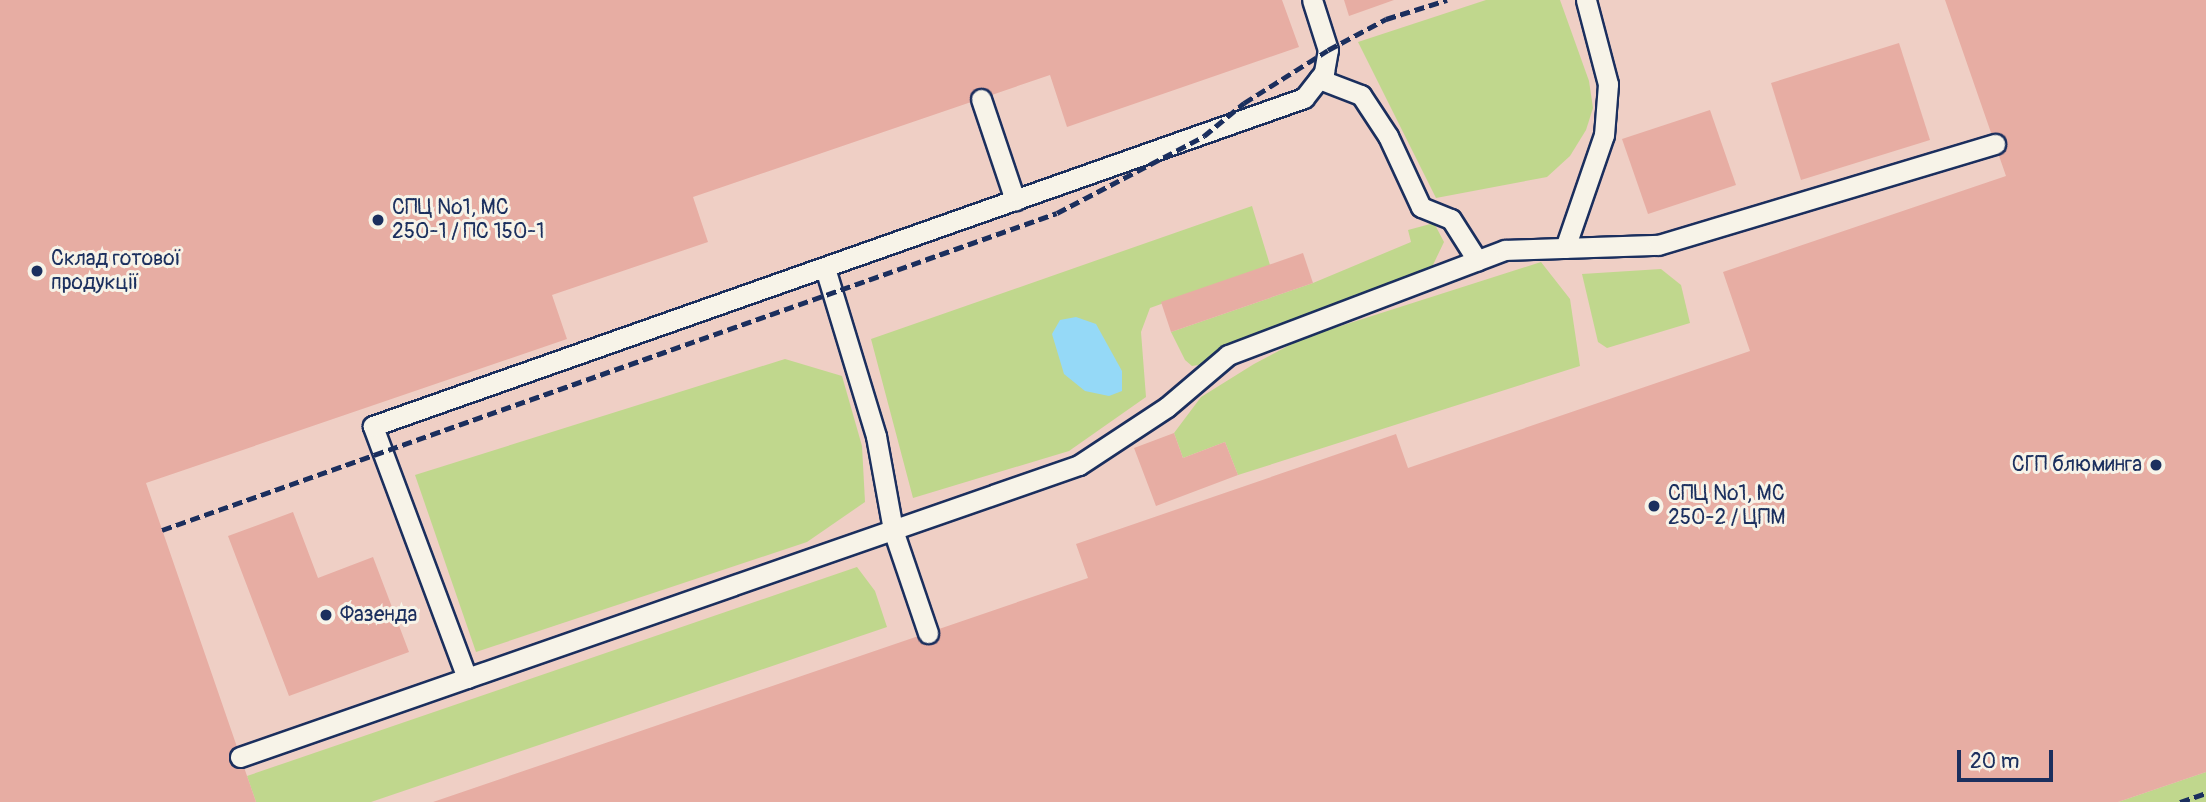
<!DOCTYPE html>
<meta charset="utf-8">
<style>
body{margin:0}
#map{position:relative;width:2206px;height:802px;overflow:hidden;background:#f2ded3;font-family:Pangolin,sans-serif}
div>[style]{position:absolute}
[style*='--x']{left:calc(var(--x)*1px);top:calc(var(--y)*1px);width:calc(var(--w)*1px);rotate:calc(var(--a)*1deg)}
.built>*{inset:0;background:#efcfc5}
.green>*{inset:0;background:#c0d78d}
.water>*{inset:0;background:#95d9f7}
.building>*{inset:0;background:#e7ada3}
.roads{filter:drop-shadow(2px 0 #1b2f5e) drop-shadow(-2px 0 #1b2f5e) drop-shadow(0 2px #1b2f5e) drop-shadow(0 -2px #1b2f5e)}
.lane>*{height:19px;margin:-9.5px;padding:0 9.5px;transform-origin:9.5px;border-radius:9.5px;background:#f7f3e8}
.rail>*{height:5px;margin-top:-2.5px;transform-origin:0;background:repeating-linear-gradient(90deg,#1b2f5e 0 10px,transparent 0 15px)}
.dots>*{width:19px;height:19px;translate:-50% -50%;box-sizing:border-box;border:4px solid #f7f3e8;border-radius:50%}
span{translate:-50% -50%;white-space:nowrap;text-align:center;line-height:1.15;-webkit-text-stroke:6px #f7f3e8;paint-order:stroke}
.poi-label{font-size:21px;color:#1b2f5e}
.left{translate:0 -50%;text-align:left}
.right{translate:-100% -50%;text-align:right}
.scale{position:absolute;left:1957px;top:750px;width:96px;height:32px;box-sizing:border-box;border:4px solid #1b2f5e;border-top:0;padding-left:9px;font-size:21px;line-height:24px;white-space:nowrap;color:#1b2f5e;-webkit-text-stroke:5px #f7f3e8;paint-order:stroke}
</style>
<div id="map">
<div class="built">
<i style="clip-path:polygon(0 0,2206px 0,2206px 802px,0 802px)"></i>
</div>
<div class="green">
<i style="clip-path:polygon(1486px 0,1560px 0,1589px 81px,1593px 108px,1586px 130px,1570px 156px,1547px 177px,1436px 198px,1358px 42px)"></i>
<i style="clip-path:polygon(1252px 206px,1270px 265px,1150px 308px,1141px 332px,1146px 397px,1069px 451px,913px 498px,871px 339px)"></i>
<i style="clip-path:polygon(1434px 223px,1444px 242px,1432px 267px,1228px 344px,1204px 364px,1192px 366px,1185px 360px,1171px 332px,1313px 283px,1411px 242px,1408px 230px)"></i>
<i style="clip-path:polygon(1541px 262px,1570px 299px,1580px 366px,1238px 475px,1225px 442px,1183px 458px,1174px 433px,1201px 397px,1254px 364px,1303px 338px)"></i>
<i style="clip-path:polygon(1661px 269px,1681px 285px,1690px 323px,1607px 348px,1598px 342px,1582px 274px)"></i>
<i style="clip-path:polygon(785px 359px,842px 376px,862px 446px,865px 502px,807px 542px,476px 652px,415px 475px)"></i>
<i style="clip-path:polygon(857px 567px,875px 591px,887px 627px,371px 802px,256px 802px,247px 776px)"></i>
<i style="clip-path:polygon(2206px 772px,2206px 802px,2118px 802px)"></i>
</div>
<div class="water">
<i style="clip-path:polygon(1076px 317px,1096px 324px,1122px 371px,1122px 391px,1109px 396px,1085px 391px,1064px 374px,1052px 334px,1060px 320px)"></i>
</div>
<div class="building">
<i style="clip-path:polygon(0 0,1282px 0,1299px 47px,1067px 127px,1050px 75px,693px 197px,708px 242px,552px 295px,567px 339px,146px 483px,256px 802px,0 802px)"></i>
<i style="clip-path:polygon(1344px 0,1394px 0,1349px 16px)"></i>
<i style="clip-path:polygon(1945px 0,2206px 0,2206px 772px,2118px 802px,433px 802px,1088px 578px,1076px 544px,1396px 434px,1408px 468px,1750px 351px,1723px 272px,2006px 176px)"></i>
<i style="clip-path:polygon(1899px 43px,1930px 140px,1801px 180px,1771px 83px)"></i>
<i style="clip-path:polygon(1710px 110px,1736px 185px,1648px 214px,1622px 139px)"></i>
<i style="clip-path:polygon(1303px 253px,1313px 283px,1171px 332px,1161px 302px)"></i>
<i style="clip-path:polygon(1174px 433px,1183px 458px,1225px 442px,1238px 475px,1156px 506px,1134px 448px)"></i>
<i style="clip-path:polygon(293px 512px,318px 578px,373px 557px,409px 652px,289px 696px,228px 536px)"></i>
</div>
<div class="roads">
<div class="lane">
<i style="--x:1319;--y:79;--w:45;--a:20.9"></i>
<i style="--x:1361;--y:95;--w:49;--a:56.6"></i>
<i style="--x:1388;--y:136;--w:78;--a:65.1"></i>
<i style="--x:1421;--y:207;--w:32;--a:22"></i>
<i style="--x:1451;--y:219;--w:49;--a:57.6"></i>
<i style="--x:981;--y:99;--w:107;--a:71.4"></i>
<i style="--x:1565;--y:248;--w:120;--a:-71"></i>
<i style="--x:1604;--y:135;--w:51;--a:-85.5"></i>
<i style="--x:1608;--y:84;--w:87;--a:-104.7"></i>
<i style="--x:825;--y:268;--w:176;--a:73.1"></i>
<i style="--x:876;--y:436;--w:96;--a:79.7"></i>
<i style="--x:893;--y:530;--w:109;--a:71.2"></i>
<i style="--x:467;--y:678;--w:269;--a:-110.5"></i>
<i style="--x:373;--y:426;--w:987;--a:-19.41"></i>
<i style="--x:1304;--y:98;--w:33;--a:-52"></i>
<i style="--x:1324;--y:72;--w:22;--a:-80"></i>
<i style="--x:1328;--y:50;--w:52;--a:-107.7"></i>
<i style="--x:240;--y:757;--w:888;--a:-19.19"></i>
<i style="--x:1079;--y:465;--w:105;--a:-33.4"></i>
<i style="--x:1167;--y:407;--w:80;--a:-40.4"></i>
<i style="--x:1228;--y:355;--w:296;--a:-20.8"></i>
<i style="--x:1505;--y:250;--w:153;--a:-1.9"></i>
<i style="--x:1658;--y:245;--w:352;--a:-16.7"></i>
</div>
</div>
<div class="rail">
<i style="--x:162;--y:530;--w:949;--a:-19.5"></i>
<i style="--x:1057;--y:213;--w:166;--a:-27.6"></i>
<i style="--x:1204;--y:136;--w:52;--a:-39.5"></i>
<i style="--x:1244;--y:103;--w:99;--a:-32.2"></i>
<i style="--x:1328;--y:50;--w:66;--a:-28.1"></i>
<i style="--x:1386;--y:19;--w:64;--a:-17.3"></i>
<i style="--x:2180;--y:802;--w:28;--a:-19"></i>
</div>
<div class="dots">
<i style="left:378px;top:220px;background:#1b2f5e"></i>
<i style="left:37px;top:271px;background:#1b2f5e"></i>
<i style="left:2156px;top:465px;background:#1b2f5e"></i>
<i style="left:1654px;top:506px;background:#1b2f5e"></i>
<i style="left:326px;top:615px;background:#1b2f5e"></i>
</div>
<div class="poi-label">
<span class="left" style="left:392px;top:220px">СПЦ №1, МС<br>250-1 / ПС 150-1</span>
<span class="left" style="left:51px;top:271px">Склад готової<br>продукції</span>
<span class="right" style="left:2142px;top:465px">СГП блюминга</span>
<span class="left" style="left:1668px;top:506px">СПЦ №1, МС<br>250-2 / ЦПМ</span>
<span class="left" style="left:340px;top:615px">Фазенда</span>
</div>
<div class="scale">20 m</div>
</div>
